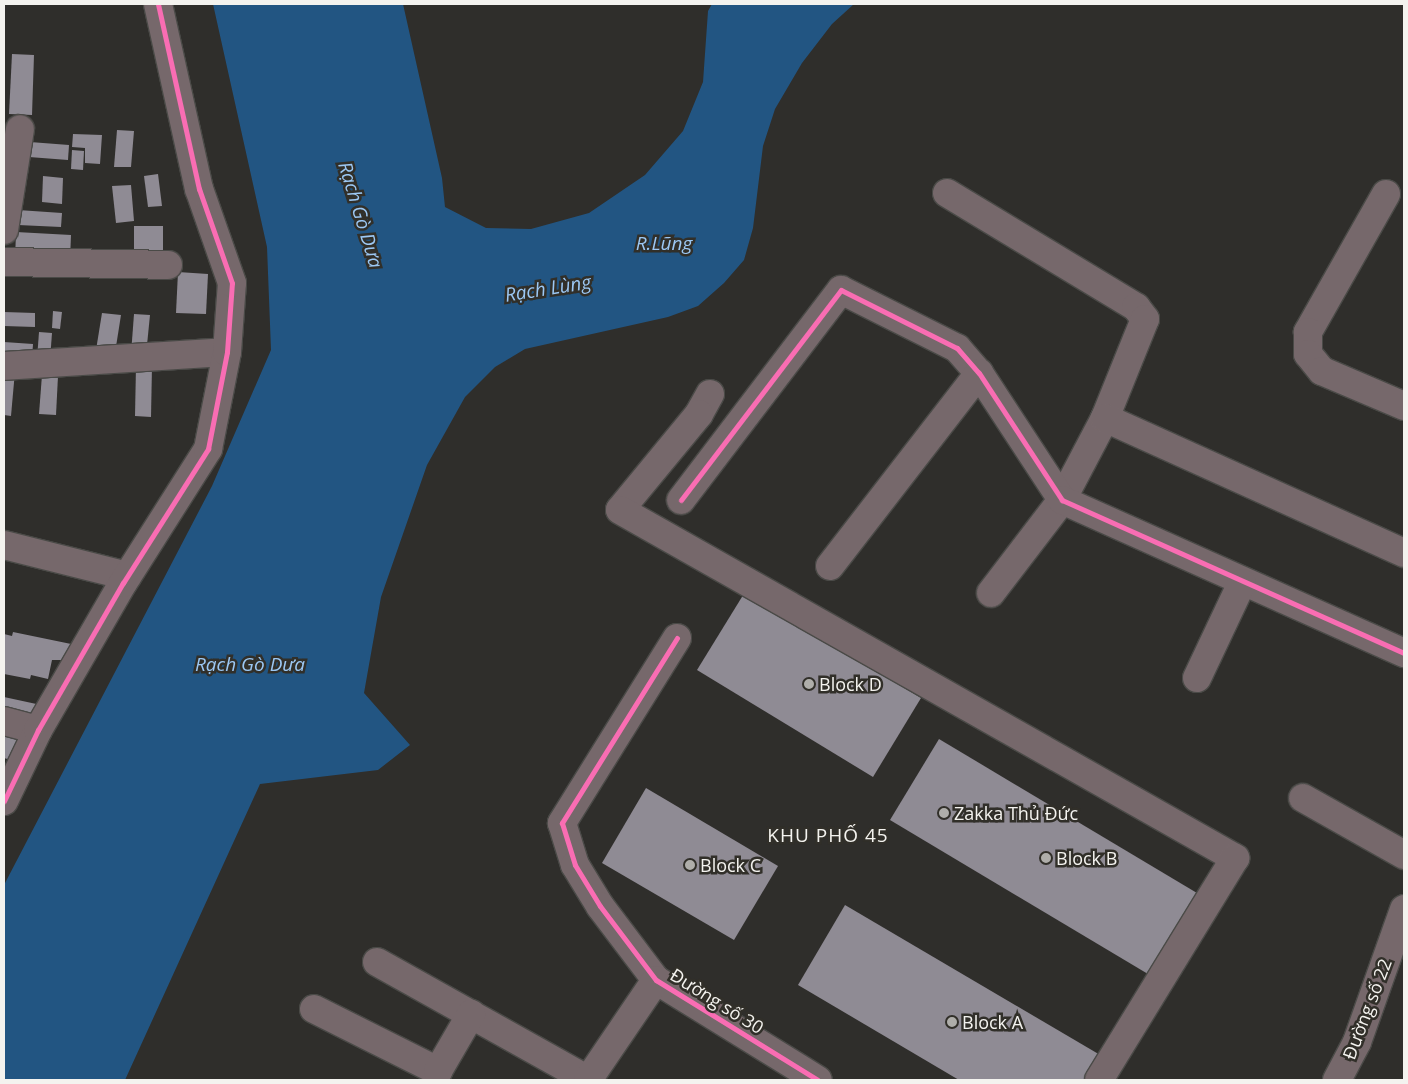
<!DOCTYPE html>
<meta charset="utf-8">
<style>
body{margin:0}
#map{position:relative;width:1408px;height:1084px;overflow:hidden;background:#2f2e2b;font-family:"Open Sans",sans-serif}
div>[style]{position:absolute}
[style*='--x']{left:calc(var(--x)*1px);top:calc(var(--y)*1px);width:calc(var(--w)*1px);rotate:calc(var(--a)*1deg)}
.water>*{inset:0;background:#225582}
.building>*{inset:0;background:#8f8b94}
.roads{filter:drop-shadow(1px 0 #4a4a47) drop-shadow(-1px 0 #4a4a47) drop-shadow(0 1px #4a4a47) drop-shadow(0 -1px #4a4a47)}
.minor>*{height:28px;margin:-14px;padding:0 14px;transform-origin:14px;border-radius:14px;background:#76686b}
.cycleway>*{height:5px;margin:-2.5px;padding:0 2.5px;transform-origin:2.5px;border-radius:2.5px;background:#f96db3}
.dots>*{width:14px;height:14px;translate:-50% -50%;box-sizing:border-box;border:2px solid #312f29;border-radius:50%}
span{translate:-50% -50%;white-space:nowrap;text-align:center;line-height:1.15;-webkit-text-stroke:5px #312f29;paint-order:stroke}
.poi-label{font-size:18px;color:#f4f3ef}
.left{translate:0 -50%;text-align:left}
.street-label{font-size:18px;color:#f4f3ef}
.water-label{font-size:19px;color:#9cc8f4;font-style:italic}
.neighbourhood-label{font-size:19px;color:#f4f3ef;letter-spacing:1px}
.frame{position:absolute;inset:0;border:5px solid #f4f3ef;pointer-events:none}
</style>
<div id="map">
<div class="water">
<i style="clip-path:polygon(213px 4px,403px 4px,442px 178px,445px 207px,486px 228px,531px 229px,589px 213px,645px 175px,683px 131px,703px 82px,708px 11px,712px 4px,854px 4px,832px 24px,802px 63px,775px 109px,763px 146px,753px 228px,744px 260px,724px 283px,698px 306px,668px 317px,525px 349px,495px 367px,465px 397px,427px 465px,381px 597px,364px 693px,410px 745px,378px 770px,260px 784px,125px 1080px,4px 1080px,4px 885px,212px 486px,271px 350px,267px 247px)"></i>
</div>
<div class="building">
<i style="clip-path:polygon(12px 54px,34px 55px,32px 115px,9px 114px)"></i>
<i style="clip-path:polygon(117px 130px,134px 131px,131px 167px,114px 167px)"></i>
<i style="clip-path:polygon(73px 134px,102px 135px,100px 164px,85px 163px,85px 148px,72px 147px)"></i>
<i style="clip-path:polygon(30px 142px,69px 145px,68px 160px,29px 157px)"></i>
<i style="clip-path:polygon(72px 150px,84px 151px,83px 170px,71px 169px)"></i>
<i style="clip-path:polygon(158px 174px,162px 206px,148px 207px,144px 176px)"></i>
<i style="clip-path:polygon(43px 176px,63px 178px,62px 204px,42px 202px)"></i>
<i style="clip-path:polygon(131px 185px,134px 221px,116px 223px,112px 186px)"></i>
<i style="clip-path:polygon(18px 210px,62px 213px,61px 227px,18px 225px)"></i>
<i style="clip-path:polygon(134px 226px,163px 226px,163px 261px,134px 261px)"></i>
<i style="clip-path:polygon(16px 232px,71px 235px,70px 260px,15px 260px)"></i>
<i style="clip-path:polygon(178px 272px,208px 274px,206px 314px,176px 313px)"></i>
<i style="clip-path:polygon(53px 311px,62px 312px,60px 329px,52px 328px)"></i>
<i style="clip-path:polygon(4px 312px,35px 313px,35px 327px,4px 326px)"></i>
<i style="clip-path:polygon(102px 313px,121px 315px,115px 353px,96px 350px)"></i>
<i style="clip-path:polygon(134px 314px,150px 315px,146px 355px,131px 354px)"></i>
<i style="clip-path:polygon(39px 332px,52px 333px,50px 360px,37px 359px)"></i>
<i style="clip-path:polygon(4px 342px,33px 344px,32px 358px,4px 356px)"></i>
<i style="clip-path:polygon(136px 366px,152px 366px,151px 417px,135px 416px)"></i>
<i style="clip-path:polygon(4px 370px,15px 371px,11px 416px,4px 415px)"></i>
<i style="clip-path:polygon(42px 375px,58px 376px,56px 415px,39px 414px)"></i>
<i style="clip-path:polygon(745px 592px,921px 698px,873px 777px,697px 670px)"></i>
<i style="clip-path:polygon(13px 632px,76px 645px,64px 660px,52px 660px,48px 679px,31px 675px,30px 679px,4px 674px,4px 634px,12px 636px)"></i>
<i style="clip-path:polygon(4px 697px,41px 705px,37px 726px,4px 718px)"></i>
<i style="clip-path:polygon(4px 724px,23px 729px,14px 761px,4px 758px)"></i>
<i style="clip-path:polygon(939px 739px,1202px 896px,1153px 977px,890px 820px)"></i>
<i style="clip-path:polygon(646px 788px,778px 866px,734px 940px,602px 863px)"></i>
<i style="clip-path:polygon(845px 905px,1107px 1059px,1094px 1080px,959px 1080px,798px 985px)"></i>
</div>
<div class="roads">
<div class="minor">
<i style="--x:947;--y:193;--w:221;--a:31.1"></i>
<i style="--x:1136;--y:307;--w:15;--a:53"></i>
<i style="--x:1145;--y:319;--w:107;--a:112"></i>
<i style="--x:1105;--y:418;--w:93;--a:117.7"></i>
<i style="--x:1062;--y:500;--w:117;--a:127.4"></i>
<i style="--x:1386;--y:194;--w:159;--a:119.5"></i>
<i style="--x:1308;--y:332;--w:22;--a:90"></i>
<i style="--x:1308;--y:354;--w:22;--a:51"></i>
<i style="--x:1322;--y:371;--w:89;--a:23.1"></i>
<i style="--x:4;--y:230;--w:102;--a:-81"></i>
<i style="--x:4;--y:262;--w:164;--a:1"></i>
<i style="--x:4;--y:366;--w:223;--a:-3.6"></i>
<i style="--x:710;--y:394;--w:23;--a:119"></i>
<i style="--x:699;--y:414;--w:124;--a:129.5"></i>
<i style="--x:620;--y:510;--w:707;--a:29.5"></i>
<i style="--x:1235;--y:858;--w:260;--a:121.5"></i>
<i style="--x:1105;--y:418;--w:328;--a:24.3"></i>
<i style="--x:681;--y:500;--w:264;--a:-52.7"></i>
<i style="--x:841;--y:290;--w:130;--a:26.6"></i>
<i style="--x:957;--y:348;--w:33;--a:49"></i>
<i style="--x:979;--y:373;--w:152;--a:56.8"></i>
<i style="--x:1062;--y:500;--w:375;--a:24.1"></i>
<i style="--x:4;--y:545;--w:127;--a:14.1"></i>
<i style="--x:830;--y:566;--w:244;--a:-52.3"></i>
<i style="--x:677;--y:638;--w:218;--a:121.9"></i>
<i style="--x:562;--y:823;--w:44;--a:72.8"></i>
<i style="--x:575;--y:865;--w:48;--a:58.6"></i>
<i style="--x:600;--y:906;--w:93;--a:52.9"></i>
<i style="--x:656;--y:980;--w:190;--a:31.7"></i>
<i style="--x:1197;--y:678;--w:105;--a:-64.7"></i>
<i style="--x:4;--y:721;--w:35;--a:15"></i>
<i style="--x:1303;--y:798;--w:116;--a:29.4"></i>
<i style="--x:4;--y:801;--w:79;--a:-64.4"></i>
<i style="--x:38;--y:730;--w:170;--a:-60"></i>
<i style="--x:123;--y:583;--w:159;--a:-57.6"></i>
<i style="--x:208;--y:449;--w:99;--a:-78.9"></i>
<i style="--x:227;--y:352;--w:69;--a:-85.9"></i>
<i style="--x:232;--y:283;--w:100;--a:-109.3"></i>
<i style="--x:199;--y:189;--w:189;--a:-102.5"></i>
<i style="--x:377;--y:962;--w:242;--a:29.2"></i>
<i style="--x:588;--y:1080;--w:121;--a:-55.8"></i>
<i style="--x:314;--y:1009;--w:139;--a:26.6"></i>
<i style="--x:438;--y:1071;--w:66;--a:-59.9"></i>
<i style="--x:1337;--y:1080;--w:43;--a:-62.2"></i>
<i style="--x:1357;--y:1042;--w:141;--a:-70.5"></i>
</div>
</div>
<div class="cycleway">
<i style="--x:681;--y:500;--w:264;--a:-52.7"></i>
<i style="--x:841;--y:290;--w:130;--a:26.6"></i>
<i style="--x:957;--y:348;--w:33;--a:49"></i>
<i style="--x:979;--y:373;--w:152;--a:56.8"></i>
<i style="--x:1062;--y:500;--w:375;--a:24.1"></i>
<i style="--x:677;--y:638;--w:218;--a:121.9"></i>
<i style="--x:562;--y:823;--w:44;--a:72.8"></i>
<i style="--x:575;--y:865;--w:48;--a:58.6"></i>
<i style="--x:600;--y:906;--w:93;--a:52.9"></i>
<i style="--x:656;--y:980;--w:190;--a:31.7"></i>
<i style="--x:4;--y:801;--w:79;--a:-64.4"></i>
<i style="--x:38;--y:730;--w:170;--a:-60"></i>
<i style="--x:123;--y:583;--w:159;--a:-57.6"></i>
<i style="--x:208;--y:449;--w:99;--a:-78.9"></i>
<i style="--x:227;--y:352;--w:69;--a:-85.9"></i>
<i style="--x:232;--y:283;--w:100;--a:-109.3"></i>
<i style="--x:199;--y:189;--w:189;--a:-102.5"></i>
</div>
<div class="dots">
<i style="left:809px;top:684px;background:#afaeaa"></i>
<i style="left:944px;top:813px;background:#afaeaa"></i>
<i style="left:1046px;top:858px;background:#afaeaa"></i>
<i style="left:690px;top:865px;background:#afaeaa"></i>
<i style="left:952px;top:1022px;background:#afaeaa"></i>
</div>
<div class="poi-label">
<span class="left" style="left:819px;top:684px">Block D</span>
<span class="left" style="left:954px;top:813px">Zakka Thủ Đức</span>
<span class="left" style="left:1056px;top:858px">Block B</span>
<span class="left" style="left:700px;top:865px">Block C</span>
<span class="left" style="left:962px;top:1022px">Block A</span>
</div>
<div class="street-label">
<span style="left:717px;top:1001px;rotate:32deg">Đường số 30</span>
<span style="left:1367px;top:1009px;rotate:-69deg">Đường số 22</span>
</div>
<div class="water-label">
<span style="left:360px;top:215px;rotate:73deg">Rạch Gò Dưa</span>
<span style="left:664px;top:244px">R.Lũng</span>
<span style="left:548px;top:289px;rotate:-9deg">Rạch Lùng</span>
<span style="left:250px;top:665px">Rạch Gò Dưa</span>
</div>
<div class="neighbourhood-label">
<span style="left:828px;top:836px">KHU PHỐ 45</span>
</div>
<div class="frame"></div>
</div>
